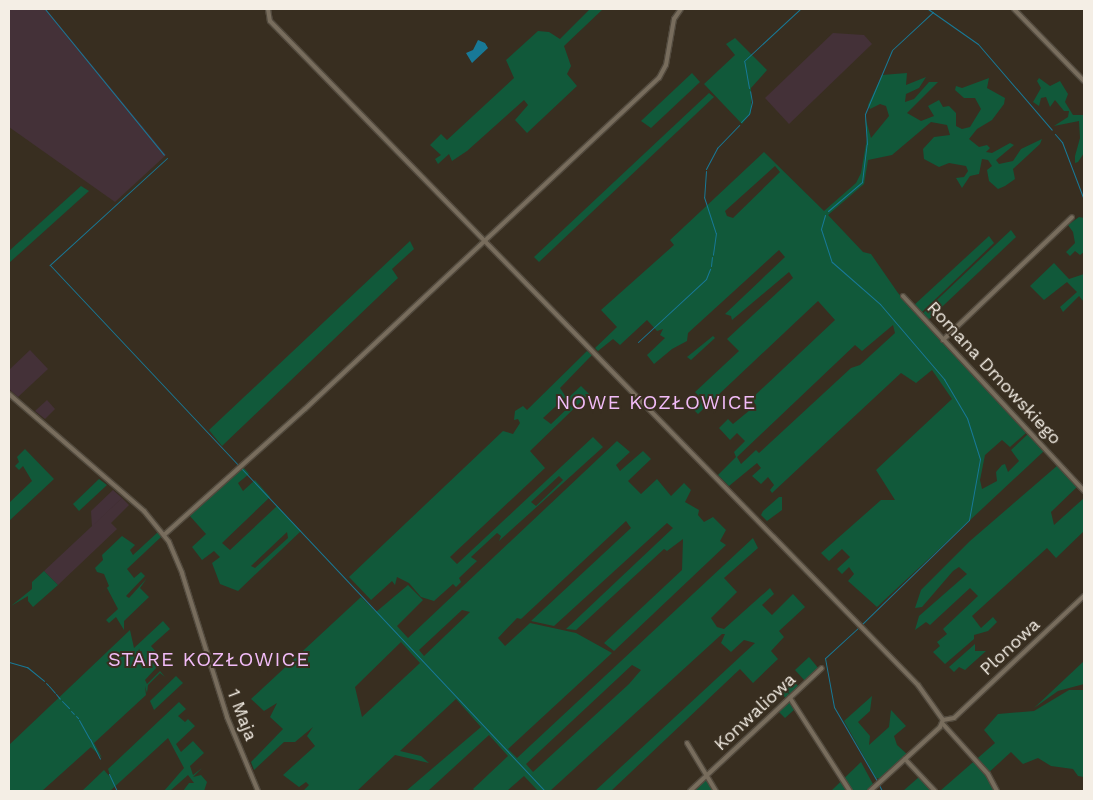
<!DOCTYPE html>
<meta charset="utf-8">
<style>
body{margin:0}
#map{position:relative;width:1093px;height:800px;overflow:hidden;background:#382e20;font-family:"Work Sans",sans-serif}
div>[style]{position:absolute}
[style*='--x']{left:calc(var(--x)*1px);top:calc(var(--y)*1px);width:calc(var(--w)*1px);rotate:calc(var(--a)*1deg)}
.commercial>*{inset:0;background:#443139}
.industrial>*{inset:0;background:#443138}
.green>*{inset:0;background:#11593a}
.water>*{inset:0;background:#187997}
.stream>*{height:1px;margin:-0.5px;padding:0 0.5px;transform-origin:0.5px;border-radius:0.5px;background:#187997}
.roads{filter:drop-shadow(1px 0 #524a3e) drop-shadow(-1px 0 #524a3e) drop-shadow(0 1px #524a3e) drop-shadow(0 -1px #524a3e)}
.minor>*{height:4px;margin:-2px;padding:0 2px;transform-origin:2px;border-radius:2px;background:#786d5d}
span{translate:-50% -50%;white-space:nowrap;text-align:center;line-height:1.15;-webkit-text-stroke:4px #382e20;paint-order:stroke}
.street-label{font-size:18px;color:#f4eee5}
.quarter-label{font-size:20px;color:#f2bcf8;letter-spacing:1px}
.frame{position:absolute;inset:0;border:10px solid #f4eee5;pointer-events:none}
</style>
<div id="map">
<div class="commercial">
<i style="clip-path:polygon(113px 490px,122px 498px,92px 527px,91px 511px)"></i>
</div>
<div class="industrial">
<i style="clip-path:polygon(9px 9px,46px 9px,166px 155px,115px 202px,9px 127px)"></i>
<i style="clip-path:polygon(833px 33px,864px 35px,872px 44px,789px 124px,765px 98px)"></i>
<i style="clip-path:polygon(30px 350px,48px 369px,18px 397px,9px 389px,9px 370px)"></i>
<i style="clip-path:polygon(47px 400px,55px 409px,45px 419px,35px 411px)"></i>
<i style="clip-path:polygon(122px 498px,129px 505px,111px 523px,117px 529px,58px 585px,44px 571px)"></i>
</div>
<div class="green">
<i style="clip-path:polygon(590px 9px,603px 9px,564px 46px,571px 66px,567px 74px,577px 86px,527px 133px,515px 120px,528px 105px,524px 100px,467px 151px,452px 161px,449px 154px,438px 164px,435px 159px,441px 155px,430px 145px,441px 134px,447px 140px,514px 78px,506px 60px,538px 31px,549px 32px,560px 39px)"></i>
<i style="clip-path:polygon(735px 38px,767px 70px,751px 88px,751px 113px,742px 124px,704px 84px,735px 55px,726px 44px)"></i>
<i style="clip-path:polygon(692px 73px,700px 82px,651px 128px,641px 121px)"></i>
<i style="clip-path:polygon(evenodd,907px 73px,906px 85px,926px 77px,919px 88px,906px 94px,905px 102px,914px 99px,929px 82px,938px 82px,907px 113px,921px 121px,934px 116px,928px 106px,939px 100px,943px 107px,949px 106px,956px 113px,956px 126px,962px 129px,970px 127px,981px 109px,975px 98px,964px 98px,955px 90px,956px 86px,962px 88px,989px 78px,987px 88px,1005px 98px,1004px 104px,992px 120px,977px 129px,969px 139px,979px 147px,987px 145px,990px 148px,986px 152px,992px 153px,1010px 143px,1014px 145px,996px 160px,999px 164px,1013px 161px,1021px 149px,1042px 139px,1040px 144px,1013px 169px,1015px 179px,1005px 186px,998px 189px,989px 181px,987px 170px,992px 166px,988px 160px,982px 159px,979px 174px,970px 176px,962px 188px,956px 178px,964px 177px,968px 171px,966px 166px,949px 163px,939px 167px,924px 159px,923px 149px,934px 137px,950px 135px,947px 125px,931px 122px,892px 155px,868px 160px,864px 184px,828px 215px,863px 252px,871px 254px,898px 293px,1026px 433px,1010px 447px,1002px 440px,985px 455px,980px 480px,982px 489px,997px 481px,996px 472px,1002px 465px,1005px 464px,1008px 472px,1019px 461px,1011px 450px,1028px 434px,1044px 451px,877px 607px,848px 581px,854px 574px,849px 567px,842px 574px,837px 569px,850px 557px,842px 549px,829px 561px,821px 553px,881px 500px,895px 500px,876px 470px,952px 399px,932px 370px,916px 383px,901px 373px,772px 493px,770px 490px,774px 485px,768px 477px,761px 484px,752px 476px,761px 468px,757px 463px,729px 486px,718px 475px,736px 457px,734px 452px,745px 441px,737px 433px,730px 440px,719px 428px,728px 419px,733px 424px,756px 405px,751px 399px,835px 320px,818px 301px,698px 414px,691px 407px,701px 398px,695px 392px,739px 351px,727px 339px,793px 278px,789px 272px,732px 320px,731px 316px,725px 314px,785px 257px,779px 250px,688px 333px,687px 341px,672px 349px,654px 364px,647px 355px,665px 338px,660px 335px,663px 329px,657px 331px,647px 320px,620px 345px,613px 339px,598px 351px,595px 348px,617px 327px,601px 310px,674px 245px,670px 240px,764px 152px,824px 211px,856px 183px,861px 173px,867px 138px,865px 117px,871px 138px,889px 116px,886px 106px,880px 104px,870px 109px,868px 105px,882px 75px,907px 73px,775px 166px,780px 172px,733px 218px,727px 216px,725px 211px,775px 166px,907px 73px,893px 325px,895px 333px,860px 365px,851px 368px,759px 453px,756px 450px,741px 464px,737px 457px,855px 345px,862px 351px,893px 325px)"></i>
<i style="clip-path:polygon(1039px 78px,1050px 86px,1060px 81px,1068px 94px,1065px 102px,1073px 115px,1084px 115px,1084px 153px,1078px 162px,1075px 163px,1075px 156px,1080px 138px,1079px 121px,1054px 126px,1068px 117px,1069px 111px,1064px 111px,1055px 100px,1050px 107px,1046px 97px,1041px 98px,1039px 106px,1033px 102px,1041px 88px,1037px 81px)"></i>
<i style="clip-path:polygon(709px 93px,714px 97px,539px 262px,534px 257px)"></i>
<i style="clip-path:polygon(81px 186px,89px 191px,9px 263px,9px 251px)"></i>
<i style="clip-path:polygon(1079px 217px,1084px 218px,1084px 252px,1080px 255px,1075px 251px,1070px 256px,1066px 252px,1075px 243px,1073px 232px,1068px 225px)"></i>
<i style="clip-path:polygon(1011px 230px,1016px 237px,927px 321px,922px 314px)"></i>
<i style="clip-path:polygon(989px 236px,994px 243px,921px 313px,913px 306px)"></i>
<i style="clip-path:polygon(410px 241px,414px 249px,392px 269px,398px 278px,222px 446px,209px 430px)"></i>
<i style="clip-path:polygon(1054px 263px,1069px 279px,1084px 274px,1084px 302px,1079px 296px,1063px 312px,1060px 307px,1077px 292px,1067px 282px,1044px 300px,1030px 286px)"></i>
<i style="clip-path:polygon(713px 336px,715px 338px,691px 360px,687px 357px)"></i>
<i style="clip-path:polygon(evenodd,587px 351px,592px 355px,560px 388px,566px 397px,543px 418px,551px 424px,572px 404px,568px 398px,581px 386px,589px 394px,530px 451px,545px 468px,450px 557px,457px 564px,593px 437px,603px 447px,499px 541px,501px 536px,497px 533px,471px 557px,477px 561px,459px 578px,461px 582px,456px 587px,453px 584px,434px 601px,421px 597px,409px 583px,397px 577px,395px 585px,392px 581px,371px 600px,349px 577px,503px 431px,513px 434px,520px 423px,518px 419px,514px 420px,515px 411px,523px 406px,527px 410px,587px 351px,559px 476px,563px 480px,536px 506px,531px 502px,559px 476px)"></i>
<i style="clip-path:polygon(evenodd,617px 441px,630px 452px,616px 465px,620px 471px,643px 451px,651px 459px,628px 481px,641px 494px,657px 479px,671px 496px,684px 483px,691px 490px,685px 502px,699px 510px,698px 515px,704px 522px,713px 517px,726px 530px,720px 541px,726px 545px,614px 651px,604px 643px,682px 570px,683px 539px,667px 551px,664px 549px,576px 630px,566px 629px,673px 528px,667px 523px,554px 626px,531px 621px,631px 528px,626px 521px,521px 619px,517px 618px,498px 638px,505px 646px,530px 623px,576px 633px,612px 653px,508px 749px,517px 758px,753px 538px,758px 548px,724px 578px,737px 592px,711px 618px,717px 627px,724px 629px,770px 588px,774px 594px,762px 605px,772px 615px,793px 594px,805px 607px,779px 631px,784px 637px,771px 651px,778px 659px,753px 683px,740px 669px,611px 791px,595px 791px,755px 643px,744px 640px,731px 652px,721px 643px,725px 634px,722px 634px,550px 791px,538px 791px,524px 776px,507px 791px,475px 791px,473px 789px,508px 756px,489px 735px,428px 791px,406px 791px,481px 727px,456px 699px,400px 751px,421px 756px,429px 763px,395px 755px,357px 791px,303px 791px,309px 785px,306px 782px,299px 787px,283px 775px,315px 746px,307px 736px,313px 727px,295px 742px,284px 742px,254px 770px,251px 762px,283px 729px,270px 717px,277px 703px,264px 711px,251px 699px,361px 597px,376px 612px,408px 585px,423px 600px,397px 626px,408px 638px,617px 441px,462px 610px,470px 612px,424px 656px,419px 650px,462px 610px,617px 441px,401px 642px,420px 663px,362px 717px,355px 687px,401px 642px,617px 441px,632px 665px,641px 670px,629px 684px,533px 772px,526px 764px,632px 665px)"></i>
<i style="clip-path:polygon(25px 449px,54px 479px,9px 521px,9px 503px,32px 481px,23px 466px,19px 470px,15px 466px,19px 462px,17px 457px)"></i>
<i style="clip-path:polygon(1058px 465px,1078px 486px,1051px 512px,1054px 525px,1084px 498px,1084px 531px,1056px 558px,1047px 548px,972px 616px,981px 628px,993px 617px,997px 622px,988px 631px,974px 635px,974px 639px,945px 664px,933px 652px,940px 646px,937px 642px,947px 634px,943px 629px,978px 596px,970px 588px,930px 625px,926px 622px,915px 630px,919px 616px,967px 574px,959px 567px,953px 571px,922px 607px,915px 608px,921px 590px,970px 541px)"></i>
<i style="clip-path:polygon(evenodd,243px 467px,249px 474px,238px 483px,243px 491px,255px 480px,270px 497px,222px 543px,230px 550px,277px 506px,301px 531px,238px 591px,220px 584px,212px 563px,220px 557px,214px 551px,202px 560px,192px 547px,206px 534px,189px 515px,243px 467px,287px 532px,288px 538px,255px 568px,251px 566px,287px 532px)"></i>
<i style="clip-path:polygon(99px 479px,107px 485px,79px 511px,73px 504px)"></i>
<i style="clip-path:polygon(779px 497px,782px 497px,782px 510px,767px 521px,761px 515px,763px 511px)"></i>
<i style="clip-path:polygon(158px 532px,161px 537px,127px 569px,134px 578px,141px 572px,145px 576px,126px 596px,129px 598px,147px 578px,140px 588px,149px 597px,124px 621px,124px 630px,116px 617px,109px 623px,106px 620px,118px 609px,107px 588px,94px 600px,109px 586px,104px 574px,97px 572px,95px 568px,103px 560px,102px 555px,122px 536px,135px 545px,130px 550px,133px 555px)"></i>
<i style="clip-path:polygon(44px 571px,58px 585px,33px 607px,28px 601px,28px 596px,11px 606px,32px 589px,32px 582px)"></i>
<i style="clip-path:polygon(163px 621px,170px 629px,151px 646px,157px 653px,151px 660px,157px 667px,145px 680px,147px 684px,160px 671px,165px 677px,160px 673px,148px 685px,147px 693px,145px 686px,146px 695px,94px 743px,102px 758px,91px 747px,42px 791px,9px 791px,9px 745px,130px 630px,134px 648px)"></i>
<i style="clip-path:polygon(975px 644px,975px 651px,986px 651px,965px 670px,959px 667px,954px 672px,949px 667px)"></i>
<i style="clip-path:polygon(809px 657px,819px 669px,805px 681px,795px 670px)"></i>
<i style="clip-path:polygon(1084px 661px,1084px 684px,1058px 691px,1034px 708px)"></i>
<i style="clip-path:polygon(176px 676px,183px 683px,154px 710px,150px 701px)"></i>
<i style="clip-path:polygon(789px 676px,799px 687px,786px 699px,776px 687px)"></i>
<i style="clip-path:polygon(1069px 690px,1084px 690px,1084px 777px,1078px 776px,1073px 769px,1051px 766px,1038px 758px,1023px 764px,1011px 752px,986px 775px,995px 791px,940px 791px,995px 743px,984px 730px,998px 714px,1034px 711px)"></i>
<i style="clip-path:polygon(872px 696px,870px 711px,858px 722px,870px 736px,869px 745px,889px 727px,891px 710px,906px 726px,894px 736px,897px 745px,908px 755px,882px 779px,876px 778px,844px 721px)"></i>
<i style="clip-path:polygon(179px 702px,186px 709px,178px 716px,185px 722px,188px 719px,195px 726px,176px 744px,181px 752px,193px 741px,204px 753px,190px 766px,193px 775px,202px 768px,193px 777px,201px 775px,207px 782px,204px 791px,183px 791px,189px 783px,194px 783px,188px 775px,170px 791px,164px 791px,184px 768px,168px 738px,110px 791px,82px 791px,104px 770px,111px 778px,108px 769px)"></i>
<i style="clip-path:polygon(790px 702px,795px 709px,785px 718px,778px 711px)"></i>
<i style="clip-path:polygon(861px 762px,874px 786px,868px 791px,831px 791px)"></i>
<i style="clip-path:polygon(919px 777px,933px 791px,903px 791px)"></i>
<i style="clip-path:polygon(706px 779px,715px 791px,692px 791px,703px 781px)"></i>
</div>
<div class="water">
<i style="clip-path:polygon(478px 40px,485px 43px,488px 48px,472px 63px,466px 53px,473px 50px)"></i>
</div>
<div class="stream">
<i style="--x:45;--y:9;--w:188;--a:50.8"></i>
<i style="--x:928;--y:9;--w:61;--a:35"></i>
<i style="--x:978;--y:44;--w:113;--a:49.3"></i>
<i style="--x:749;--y:88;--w:27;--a:-100"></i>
<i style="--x:744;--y:61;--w:76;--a:-42.9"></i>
<i style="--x:741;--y:122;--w:11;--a:-45"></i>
<i style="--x:749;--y:114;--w:12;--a:-76"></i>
<i style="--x:752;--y:102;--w:11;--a:-100"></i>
<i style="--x:1055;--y:134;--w:11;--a:49"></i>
<i style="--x:1062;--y:142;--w:62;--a:69.2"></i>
<i style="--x:167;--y:158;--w:159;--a:137.6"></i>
<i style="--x:50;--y:265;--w:722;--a:46.74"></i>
<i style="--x:706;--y:169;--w:24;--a:-62"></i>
<i style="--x:717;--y:148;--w:32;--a:-46"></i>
<i style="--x:706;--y:171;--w:26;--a:94"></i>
<i style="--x:704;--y:197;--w:38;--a:72"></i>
<i style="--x:716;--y:233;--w:22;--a:98"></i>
<i style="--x:828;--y:211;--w:45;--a:-40.5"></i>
<i style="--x:862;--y:182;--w:38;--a:-83"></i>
<i style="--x:867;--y:144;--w:30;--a:-94"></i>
<i style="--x:865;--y:114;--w:69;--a:-67.1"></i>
<i style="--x:892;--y:50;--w:56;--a:-42.8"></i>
<i style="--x:825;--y:215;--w:15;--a:106"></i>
<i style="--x:821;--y:229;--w:35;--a:72"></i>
<i style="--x:832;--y:262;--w:64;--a:41.2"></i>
<i style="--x:880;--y:304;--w:99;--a:49.5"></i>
<i style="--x:944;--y:379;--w:45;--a:59.5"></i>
<i style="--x:967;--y:418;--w:43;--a:72.4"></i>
<i style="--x:980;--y:459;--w:62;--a:100.2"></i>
<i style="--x:969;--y:520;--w:149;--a:135.8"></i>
<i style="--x:711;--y:266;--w:9;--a:-84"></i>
<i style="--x:638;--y:342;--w:93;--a:-42.8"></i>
<i style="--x:706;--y:279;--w:11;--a:-68"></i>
<i style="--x:859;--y:627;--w:46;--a:137.6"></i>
<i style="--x:825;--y:658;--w:50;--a:79.6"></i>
<i style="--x:834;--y:707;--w:86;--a:59.8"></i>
<i style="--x:9;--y:662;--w:19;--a:16"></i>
<i style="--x:27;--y:667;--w:22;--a:39"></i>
<i style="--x:46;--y:683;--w:3;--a:45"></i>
<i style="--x:49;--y:686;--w:9;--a:49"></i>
<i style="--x:56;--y:694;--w:6;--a:51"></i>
<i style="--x:62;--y:701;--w:10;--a:45"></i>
<i style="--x:71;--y:711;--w:4;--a:45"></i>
<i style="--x:76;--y:716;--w:3;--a:45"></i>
<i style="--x:79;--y:720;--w:21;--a:61"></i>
<i style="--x:90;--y:739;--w:22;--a:63"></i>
<i style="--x:109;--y:774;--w:17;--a:65"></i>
<i style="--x:879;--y:785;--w:7;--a:63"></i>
</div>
<div class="roads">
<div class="minor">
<i style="--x:268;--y:9;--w:12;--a:81"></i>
<i style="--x:270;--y:21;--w:928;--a:45.7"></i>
<i style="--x:918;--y:685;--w:43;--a:54.5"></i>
<i style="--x:1014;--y:9;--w:100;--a:45.8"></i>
<i style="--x:903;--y:296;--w:266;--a:47.1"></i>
<i style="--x:943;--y:340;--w:178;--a:-43.6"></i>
<i style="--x:9;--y:394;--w:179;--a:40.9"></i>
<i style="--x:144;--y:511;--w:40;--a:51"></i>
<i style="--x:169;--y:542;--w:34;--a:67"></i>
<i style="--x:182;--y:573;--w:151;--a:72.6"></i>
<i style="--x:227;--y:717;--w:80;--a:67.3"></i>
<i style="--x:164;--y:535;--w:189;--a:-41.8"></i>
<i style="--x:305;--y:409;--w:485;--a:-43.1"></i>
<i style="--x:659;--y:78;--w:15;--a:-62"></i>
<i style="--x:666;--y:65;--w:47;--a:-80.1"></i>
<i style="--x:674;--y:19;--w:12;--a:-55"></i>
<i style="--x:790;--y:698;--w:111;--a:57.2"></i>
<i style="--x:943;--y:720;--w:11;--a:-10"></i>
<i style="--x:954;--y:718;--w:178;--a:-43.2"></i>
<i style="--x:943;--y:724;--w:67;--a:48"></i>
<i style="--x:988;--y:774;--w:19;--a:62"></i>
<i style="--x:687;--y:743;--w:56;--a:58.9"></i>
<i style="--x:905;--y:759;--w:44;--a:46.8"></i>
<i style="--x:690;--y:791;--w:180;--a:-43"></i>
<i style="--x:870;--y:791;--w:95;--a:-42.4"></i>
<i style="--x:940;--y:727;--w:8;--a:-67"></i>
</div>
</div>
<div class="street-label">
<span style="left:994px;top:373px;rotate:47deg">Romana Dmowskiego</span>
<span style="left:1010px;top:647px;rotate:-43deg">Plonowa</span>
<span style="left:755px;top:712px;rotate:-43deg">Konwaliowa</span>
<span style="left:242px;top:715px;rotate:69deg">1 Maja</span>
</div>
<div class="quarter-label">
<span style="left:656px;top:402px">NOWE KOZŁOWICE</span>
<span style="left:209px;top:659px">STARE KOZŁOWICE</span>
</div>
<div class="frame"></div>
</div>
